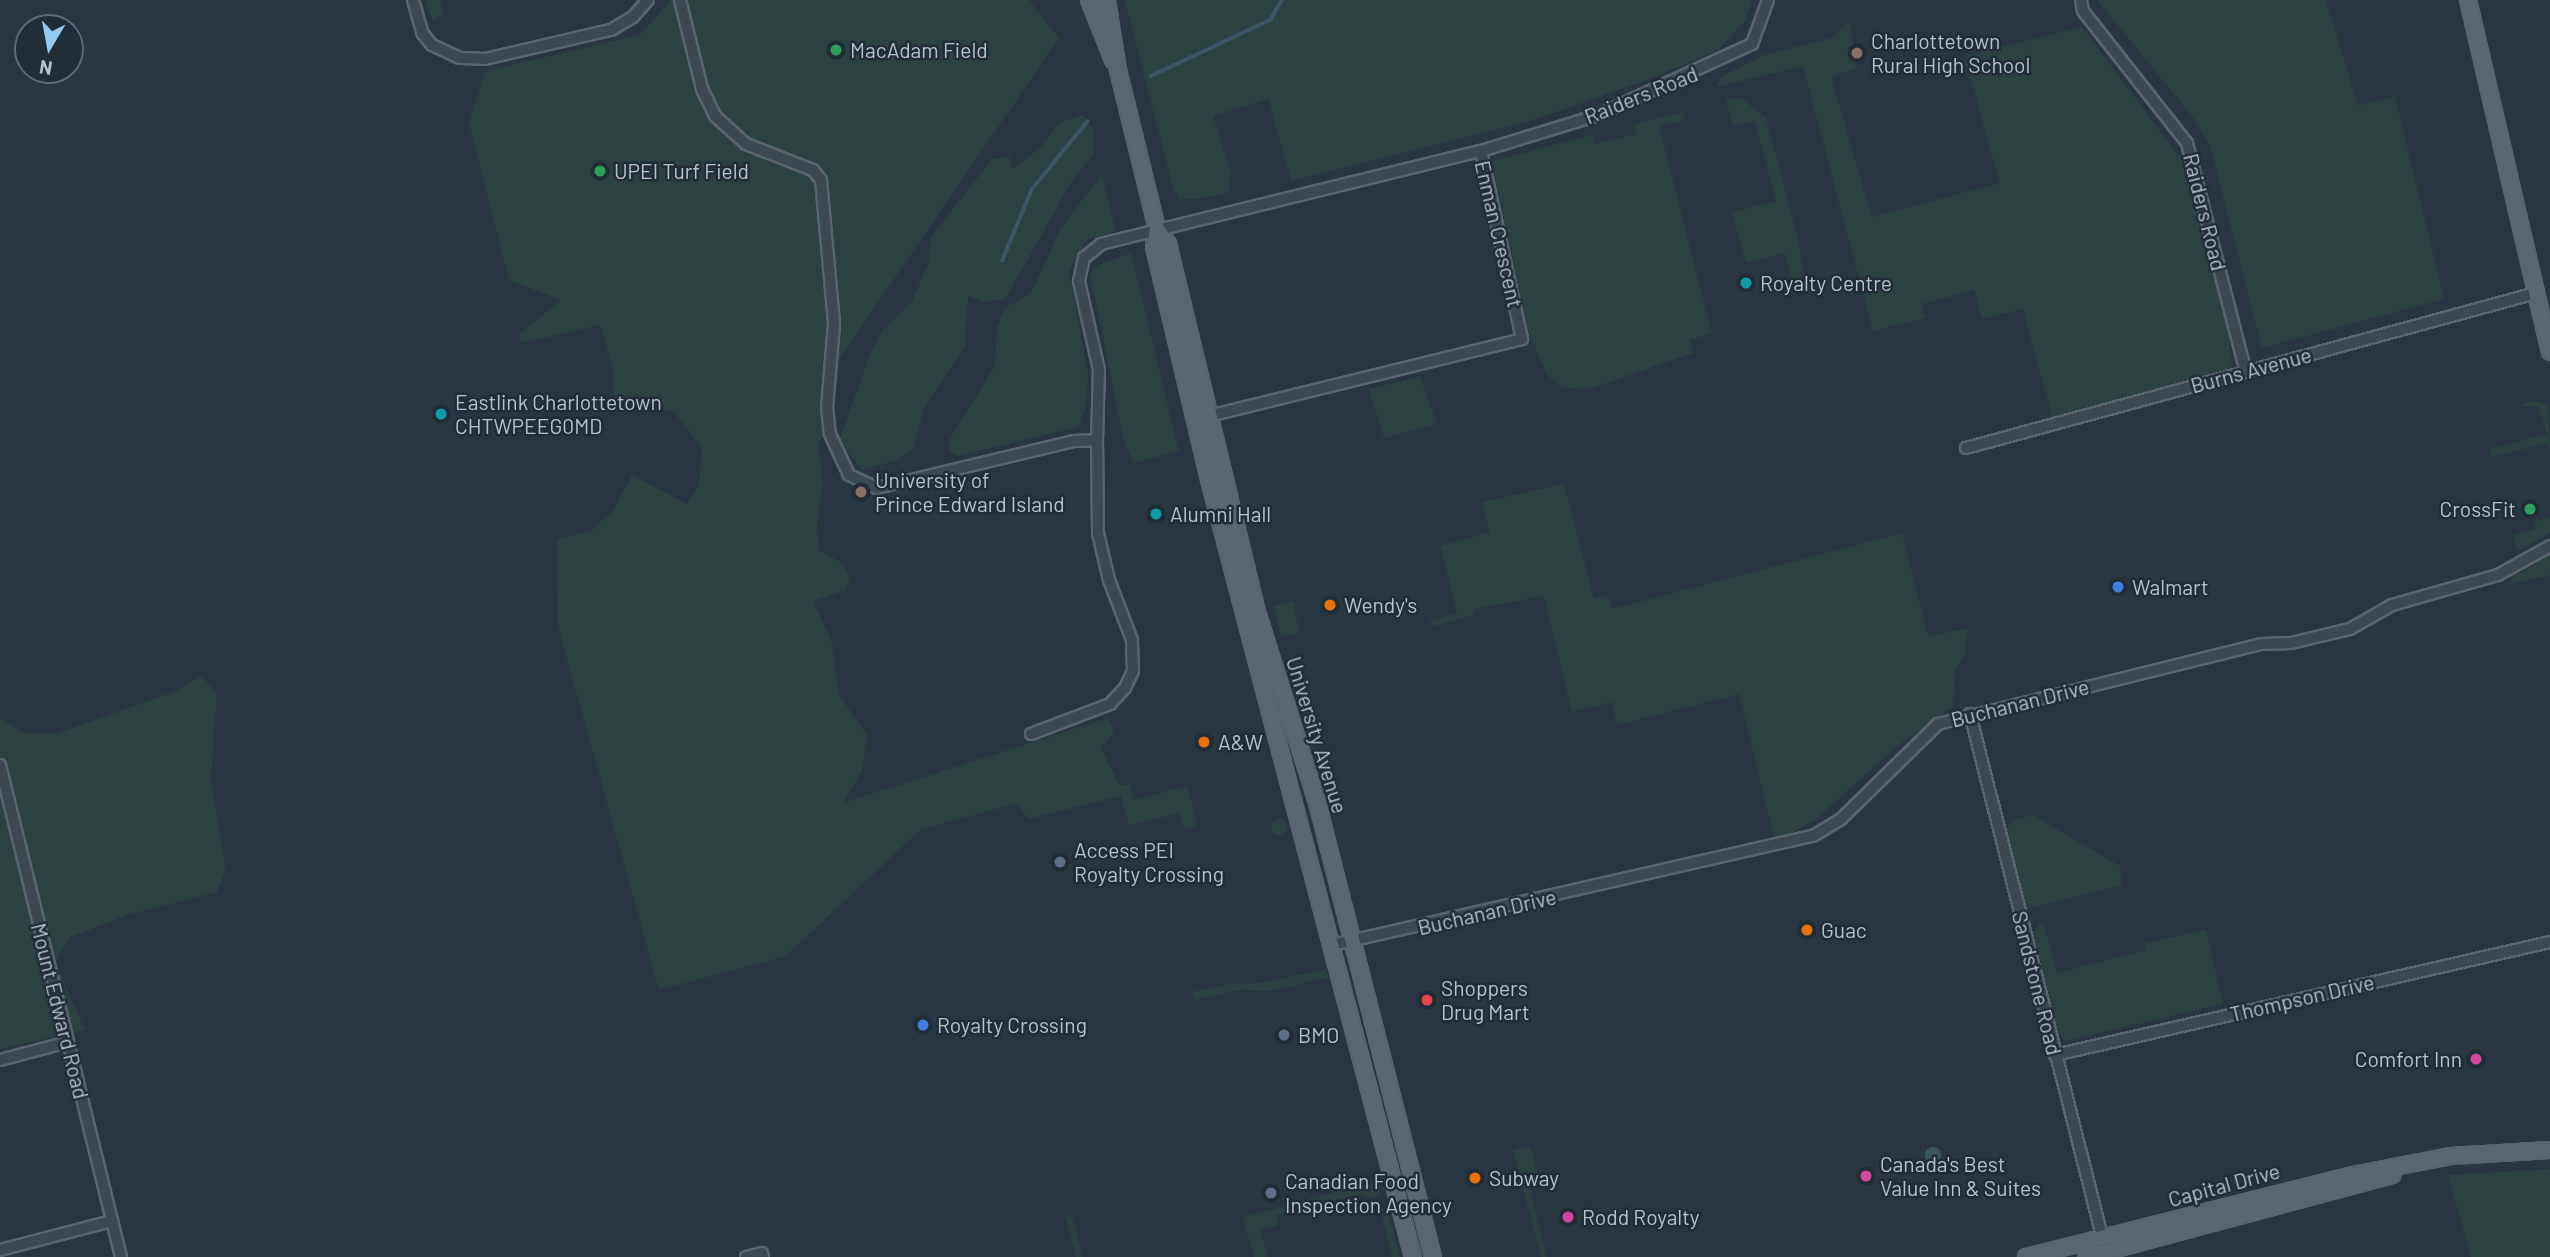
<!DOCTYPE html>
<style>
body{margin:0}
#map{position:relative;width:2550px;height:1257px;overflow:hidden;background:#273640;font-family:Barlow,sans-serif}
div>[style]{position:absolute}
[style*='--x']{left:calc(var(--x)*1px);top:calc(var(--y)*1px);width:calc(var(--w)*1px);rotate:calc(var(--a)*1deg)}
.green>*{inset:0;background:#2a4341}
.round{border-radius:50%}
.water>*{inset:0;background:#3c5666}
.stream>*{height:3.5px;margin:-1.75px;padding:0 1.75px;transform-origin:1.75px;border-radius:1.75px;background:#3c5666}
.roads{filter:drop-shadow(2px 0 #59656e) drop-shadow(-2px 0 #59656e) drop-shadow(0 2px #59656e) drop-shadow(0 -2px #59656e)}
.minor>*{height:10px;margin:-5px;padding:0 5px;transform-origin:5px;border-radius:5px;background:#3b4850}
.major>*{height:14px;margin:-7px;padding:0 7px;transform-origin:7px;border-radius:7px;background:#596770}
.dots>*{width:19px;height:19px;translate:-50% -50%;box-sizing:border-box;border:4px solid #202d36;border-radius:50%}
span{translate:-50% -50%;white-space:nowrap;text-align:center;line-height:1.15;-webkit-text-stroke:5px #202d36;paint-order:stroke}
.poi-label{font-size:21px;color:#b8c2cb}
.left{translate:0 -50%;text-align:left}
.right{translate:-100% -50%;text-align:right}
.street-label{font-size:21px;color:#b8c2cb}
.north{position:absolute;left:14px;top:14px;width:70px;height:70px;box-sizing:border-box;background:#202d36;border:2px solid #5d6972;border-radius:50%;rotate:190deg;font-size:19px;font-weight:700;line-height:28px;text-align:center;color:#b8c2cb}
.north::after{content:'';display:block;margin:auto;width:24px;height:32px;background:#93caf4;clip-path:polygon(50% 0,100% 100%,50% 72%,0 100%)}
</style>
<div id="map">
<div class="green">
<i style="clip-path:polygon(425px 0,440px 0,444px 14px,432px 21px)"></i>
<i style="clip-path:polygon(671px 0,1029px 0,1059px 38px,840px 358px,834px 416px,818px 445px,823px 482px,817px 524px,819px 550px,842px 563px,850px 577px,846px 590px,813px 601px,831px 639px,839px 695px,867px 735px,862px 771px,843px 803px,1108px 718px,1114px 731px,1101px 748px,1120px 786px,1129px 784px,1134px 800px,1188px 786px,1197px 826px,1184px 829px,1180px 813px,1129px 825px,1121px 796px,1028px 819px,1017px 803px,920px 830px,786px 956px,659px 990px,558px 626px,557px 539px,591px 531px,613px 511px,632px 475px,687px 504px,699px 486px,702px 448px,673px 411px,615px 398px,612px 364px,600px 325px,522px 343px,518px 335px,561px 300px,509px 280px,469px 123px,485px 71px,640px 35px)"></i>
<i style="clip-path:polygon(1125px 0,1752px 0,1745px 21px,1718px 50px,1647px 80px,1527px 122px,1291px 181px,1268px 99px,1213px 116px,1231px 172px,1228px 193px,1199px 199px,1179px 199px,1173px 189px)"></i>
<i style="clip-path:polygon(2097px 0,2326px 0,2358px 106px,2395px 96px,2444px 299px,2262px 348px,2210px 145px,2192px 116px)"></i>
<i style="clip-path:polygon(1849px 21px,1857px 68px,1831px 77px,1872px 217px,2000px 183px,1964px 56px,2082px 27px,2182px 160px,2227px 321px,2232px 368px,2052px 417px,2023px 309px,1982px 319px,1974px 290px,1922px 304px,1925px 318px,1873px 331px,1803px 66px,1716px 87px,1721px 77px,1764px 55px,1832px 38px)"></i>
<i style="clip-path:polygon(1740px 97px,1766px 118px,1800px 247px,1803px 270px,1795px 292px,1785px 253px,1746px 263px,1732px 212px,1776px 201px,1755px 121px,1733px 126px,1726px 100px)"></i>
<i style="clip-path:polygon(1683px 112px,1685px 120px,1659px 126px,1712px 333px,1690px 340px,1693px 353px,1589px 389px,1563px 388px,1547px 375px,1528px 330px,1492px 161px,1593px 135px,1595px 144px,1636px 134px,1634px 124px)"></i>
<i style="clip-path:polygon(1082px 115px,1094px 131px,1094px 153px,1072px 181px,1005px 299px,983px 302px,968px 296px,965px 346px,924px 408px,913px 449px,897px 460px,861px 470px,840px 438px,869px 357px,882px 331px,912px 301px,928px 265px,931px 237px,992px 159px,1009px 156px,1012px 169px,1040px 148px,1060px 122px)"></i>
<i style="clip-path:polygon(1102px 174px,1116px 231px,1086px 240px,1069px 270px,1088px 374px,1086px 406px,1078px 427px,959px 456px,950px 452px,948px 442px,995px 366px,997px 327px,1005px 308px,1031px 293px,1061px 228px)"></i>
<i style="clip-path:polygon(1131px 253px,1179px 451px,1133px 463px,1123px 436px,1090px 275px,1094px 267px)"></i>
<i style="clip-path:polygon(1420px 377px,1437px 424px,1384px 438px,1369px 389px)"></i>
<i style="clip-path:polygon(2532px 401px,2548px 404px,2550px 451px,2547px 443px,2492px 457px,2490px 449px,2547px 434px,2538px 406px,2519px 406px)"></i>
<i style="clip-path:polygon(1564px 484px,1594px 599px,1608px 595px,1612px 609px,1902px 533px,1928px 636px,1968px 628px,1965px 654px,1955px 670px,1953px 707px,1896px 747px,1814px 821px,1775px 841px,1739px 694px,1617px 725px,1612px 702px,1572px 712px,1544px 596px,1475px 609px,1473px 615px,1431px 627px,1430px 621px,1457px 613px,1440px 546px,1490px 532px,1482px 502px)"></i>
<i style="clip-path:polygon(2550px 517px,2550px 533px,2517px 551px,2513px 535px,2535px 529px,2534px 522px)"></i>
<i style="clip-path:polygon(2550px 555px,2550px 575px,2507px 585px,2510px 579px)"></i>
<i style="clip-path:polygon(1293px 601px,1299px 632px,1281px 637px,1274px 606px)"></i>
<i style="clip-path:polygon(201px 676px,217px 693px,211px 779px,226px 870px,217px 892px,127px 915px,69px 938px,55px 963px,85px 1030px,0 1049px,0 718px,26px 734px,56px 734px,176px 691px)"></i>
<i style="clip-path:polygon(2033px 815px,2120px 866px,2122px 885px,2027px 909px,2005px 831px,2014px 819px)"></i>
<i class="round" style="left:1271px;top:819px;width:16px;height:16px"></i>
<i style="clip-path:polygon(2039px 923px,2044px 924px,2057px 973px,2146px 950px,2146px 943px,2206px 930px,2223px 1004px,2065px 1041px,2057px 1029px,2035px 938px)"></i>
<i style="clip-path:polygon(1326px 969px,1328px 977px,1272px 991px,1240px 990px,1194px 1000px,1192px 992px,1229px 984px,1261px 983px)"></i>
<i style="clip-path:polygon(1530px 1146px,1538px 1174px,1529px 1186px,1547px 1257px,1541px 1257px,1513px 1150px)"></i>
<i style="clip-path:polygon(2550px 1169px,2550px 1257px,2471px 1257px,2448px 1175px)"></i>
<i style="clip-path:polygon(1380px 1180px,1380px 1193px,1372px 1199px,1363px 1193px,1277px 1215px,1278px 1225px,1260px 1230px,1268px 1257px,1254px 1257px,1243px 1217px)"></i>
<i style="clip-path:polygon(1381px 1213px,1389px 1215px,1400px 1257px,1392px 1257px)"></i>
<i style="clip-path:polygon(1065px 1216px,1073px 1217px,1083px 1257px,1076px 1257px)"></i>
</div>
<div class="water">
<i class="round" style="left:1925px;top:1147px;width:16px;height:16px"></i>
</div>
<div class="stream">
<i style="--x:1151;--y:76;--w:132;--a:-25.2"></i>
<i style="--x:1270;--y:20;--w:23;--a:-59"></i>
<i style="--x:1002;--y:261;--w:78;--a:-67.4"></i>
<i style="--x:1032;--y:189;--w:87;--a:-50.6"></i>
</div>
<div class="roads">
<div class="minor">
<i style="--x:413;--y:0;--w:35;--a:74"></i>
<i style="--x:423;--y:34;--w:14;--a:51"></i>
<i style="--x:432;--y:45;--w:31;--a:25"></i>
<i style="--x:460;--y:58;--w:25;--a:2"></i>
<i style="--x:485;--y:59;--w:129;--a:-13"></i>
<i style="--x:611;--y:30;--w:26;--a:-31"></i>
<i style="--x:633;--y:17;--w:23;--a:-49"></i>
<i style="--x:680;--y:0;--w:92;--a:76.1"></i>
<i style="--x:702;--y:89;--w:30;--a:64"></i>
<i style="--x:715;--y:116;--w:42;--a:42.1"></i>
<i style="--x:746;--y:144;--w:72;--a:21.2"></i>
<i style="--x:813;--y:170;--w:13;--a:51"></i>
<i style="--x:821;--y:180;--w:145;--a:84.8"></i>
<i style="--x:834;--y:324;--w:83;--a:94.8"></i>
<i style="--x:827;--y:407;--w:27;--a:84"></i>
<i style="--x:830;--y:434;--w:45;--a:65.1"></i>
<i style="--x:849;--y:475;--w:31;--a:25"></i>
<i style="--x:877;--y:488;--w:203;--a:-13.4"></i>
<i style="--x:1074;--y:441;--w:23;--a:-2"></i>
<i style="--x:1097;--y:440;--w:70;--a:-88.4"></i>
<i style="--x:1099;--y:370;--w:91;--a:-102.7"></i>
<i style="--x:1079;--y:281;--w:24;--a:-78"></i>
<i style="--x:1084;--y:258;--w:22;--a:-39"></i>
<i style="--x:1101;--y:244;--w:391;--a:-13.8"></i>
<i style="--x:1481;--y:151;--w:122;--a:-17.1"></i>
<i style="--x:1598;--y:115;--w:170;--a:-24.8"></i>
<i style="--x:1752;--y:44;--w:47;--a:-70"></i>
<i style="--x:2081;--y:0;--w:11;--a:80"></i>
<i style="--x:2083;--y:11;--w:168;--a:51.8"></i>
<i style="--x:2187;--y:143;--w:236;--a:75.6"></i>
<i style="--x:1209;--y:416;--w:322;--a:-13.8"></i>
<i style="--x:1522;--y:339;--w:192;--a:-102.3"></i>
<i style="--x:1966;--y:448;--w:591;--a:-15.21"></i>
<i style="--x:1970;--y:714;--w:547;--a:75.81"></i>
<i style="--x:1031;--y:734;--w:85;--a:-20.8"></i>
<i style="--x:1110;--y:704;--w:22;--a:-47"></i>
<i style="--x:1125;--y:688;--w:19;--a:-65"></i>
<i style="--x:1133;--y:671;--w:31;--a:-92"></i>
<i style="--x:1132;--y:640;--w:64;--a:-111"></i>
<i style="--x:1109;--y:580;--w:48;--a:-103.2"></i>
<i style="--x:1098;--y:533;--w:93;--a:-90.6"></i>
<i style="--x:0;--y:765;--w:507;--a:76.18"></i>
<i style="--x:1332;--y:945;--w:493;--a:-12.8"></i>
<i style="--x:1813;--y:836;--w:33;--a:-31"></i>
<i style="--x:1841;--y:819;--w:136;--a:-44.4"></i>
<i style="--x:1938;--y:724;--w:333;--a:-13.9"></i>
<i style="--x:2261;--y:644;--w:30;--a:-2"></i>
<i style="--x:2291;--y:643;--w:61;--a:-13.3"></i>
<i style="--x:2350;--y:629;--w:48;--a:-29.7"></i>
<i style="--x:2392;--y:605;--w:110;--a:-15.8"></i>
<i style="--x:2498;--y:575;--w:60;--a:-29.1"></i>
<i style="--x:2055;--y:1055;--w:508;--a:-12.86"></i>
<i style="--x:0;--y:1060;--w:70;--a:-14.8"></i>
<i style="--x:0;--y:1250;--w:116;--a:-14.5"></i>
<i style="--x:746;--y:1257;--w:16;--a:-14"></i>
<i style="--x:762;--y:1253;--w:4;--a:76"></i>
</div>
<div class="major">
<i style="--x:1089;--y:0;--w:65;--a:68.2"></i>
<i style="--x:1107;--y:0;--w:71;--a:81.1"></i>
<i style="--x:1118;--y:70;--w:164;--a:76.2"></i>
<i style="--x:1157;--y:229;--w:19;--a:54"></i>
<i style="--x:1168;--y:244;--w:382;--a:76.4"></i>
<i style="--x:1258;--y:615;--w:196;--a:72.5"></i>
<i style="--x:1317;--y:802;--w:470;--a:75.7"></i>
<i style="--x:2468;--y:0;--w:361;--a:76.9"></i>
<i style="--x:1157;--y:229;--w:18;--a:99"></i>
<i style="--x:1154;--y:247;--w:239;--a:76.7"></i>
<i style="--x:1209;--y:480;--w:803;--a:75.29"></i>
<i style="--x:2026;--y:1257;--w:337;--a:-14.1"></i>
<i style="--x:2353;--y:1175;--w:100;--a:-11"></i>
<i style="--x:2451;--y:1156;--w:99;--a:-3.5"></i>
<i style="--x:2086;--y:1257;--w:317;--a:-15"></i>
</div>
</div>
<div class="dots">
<i style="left:836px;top:50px;background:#2e9e5b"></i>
<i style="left:1857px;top:53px;background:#8d6e63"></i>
<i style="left:600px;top:171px;background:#2e9e5b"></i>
<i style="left:1746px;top:283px;background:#0f9aa8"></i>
<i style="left:441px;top:414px;background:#0f9aa8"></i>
<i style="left:861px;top:492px;background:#8d6e63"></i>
<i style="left:2530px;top:509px;background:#2e9e5b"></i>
<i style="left:1156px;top:514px;background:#0f9aa8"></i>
<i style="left:2118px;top:587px;background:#3f7fe0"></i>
<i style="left:1330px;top:605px;background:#e8710a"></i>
<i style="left:1204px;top:742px;background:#e8710a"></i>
<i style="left:1060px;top:862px;background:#5c6f8a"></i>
<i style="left:1807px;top:930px;background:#e8710a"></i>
<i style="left:1427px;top:1000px;background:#e0444e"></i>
<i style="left:923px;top:1025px;background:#3f7fe0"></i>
<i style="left:1284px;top:1035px;background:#5c6f8a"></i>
<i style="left:2476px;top:1059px;background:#d1479c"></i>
<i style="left:1866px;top:1176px;background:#d1479c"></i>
<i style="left:1475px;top:1178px;background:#e8710a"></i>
<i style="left:1271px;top:1193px;background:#5c6f8a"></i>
<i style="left:1568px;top:1217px;background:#d1479c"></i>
</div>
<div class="poi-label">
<span class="left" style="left:1871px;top:53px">Charlottetown<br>Rural High School</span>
<span class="left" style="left:850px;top:50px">MacAdam Field</span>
<span class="left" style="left:614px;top:171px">UPEI Turf Field</span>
<span class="left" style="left:1760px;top:283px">Royalty Centre</span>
<span class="left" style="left:455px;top:414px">Eastlink Charlottetown<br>CHTWPEEG0MD</span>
<span class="left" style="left:875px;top:492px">University of<br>Prince Edward Island</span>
<span class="right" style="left:2516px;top:509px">CrossFit</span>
<span class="left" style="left:1170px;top:514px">Alumni Hall</span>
<span class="left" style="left:2132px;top:587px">Walmart</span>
<span class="left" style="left:1344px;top:605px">Wendy's</span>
<span class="left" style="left:1218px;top:742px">A&amp;W</span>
<span class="left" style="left:1074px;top:862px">Access PEI<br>Royalty Crossing</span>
<span class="left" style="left:1821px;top:930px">Guac</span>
<span class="left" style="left:1441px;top:1000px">Shoppers<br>Drug Mart</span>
<span class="left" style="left:937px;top:1025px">Royalty Crossing</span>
<span class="left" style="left:1298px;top:1035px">BMO</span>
<span class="right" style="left:2462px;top:1059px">Comfort Inn</span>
<span class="left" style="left:1880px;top:1176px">Canada's Best<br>Value Inn &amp; Suites</span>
<span class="left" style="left:1489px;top:1178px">Subway</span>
<span class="left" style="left:1285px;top:1193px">Canadian Food<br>Inspection Agency</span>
<span class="left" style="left:1582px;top:1217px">Rodd Royalty</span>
</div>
<div class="street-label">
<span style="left:1641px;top:95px;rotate:-22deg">Raiders Road</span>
<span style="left:2205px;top:212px;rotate:76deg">Raiders Road</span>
<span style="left:1499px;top:234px;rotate:77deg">Enman Crescent</span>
<span style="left:2251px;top:370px;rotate:-15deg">Burns Avenue</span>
<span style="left:2020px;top:703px;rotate:-14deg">Buchanan Drive</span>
<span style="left:1317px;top:735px;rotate:73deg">University Avenue</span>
<span style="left:1487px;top:912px;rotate:-13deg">Buchanan Drive</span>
<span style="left:2037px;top:983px;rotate:76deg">Sandstone Road</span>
<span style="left:2302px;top:998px;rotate:-13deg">Thompson Drive</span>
<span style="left:60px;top:1011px;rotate:76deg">Mount Edward Road</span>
<span style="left:2224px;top:1185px;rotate:-15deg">Capital Drive</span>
</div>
<div class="north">N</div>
</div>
